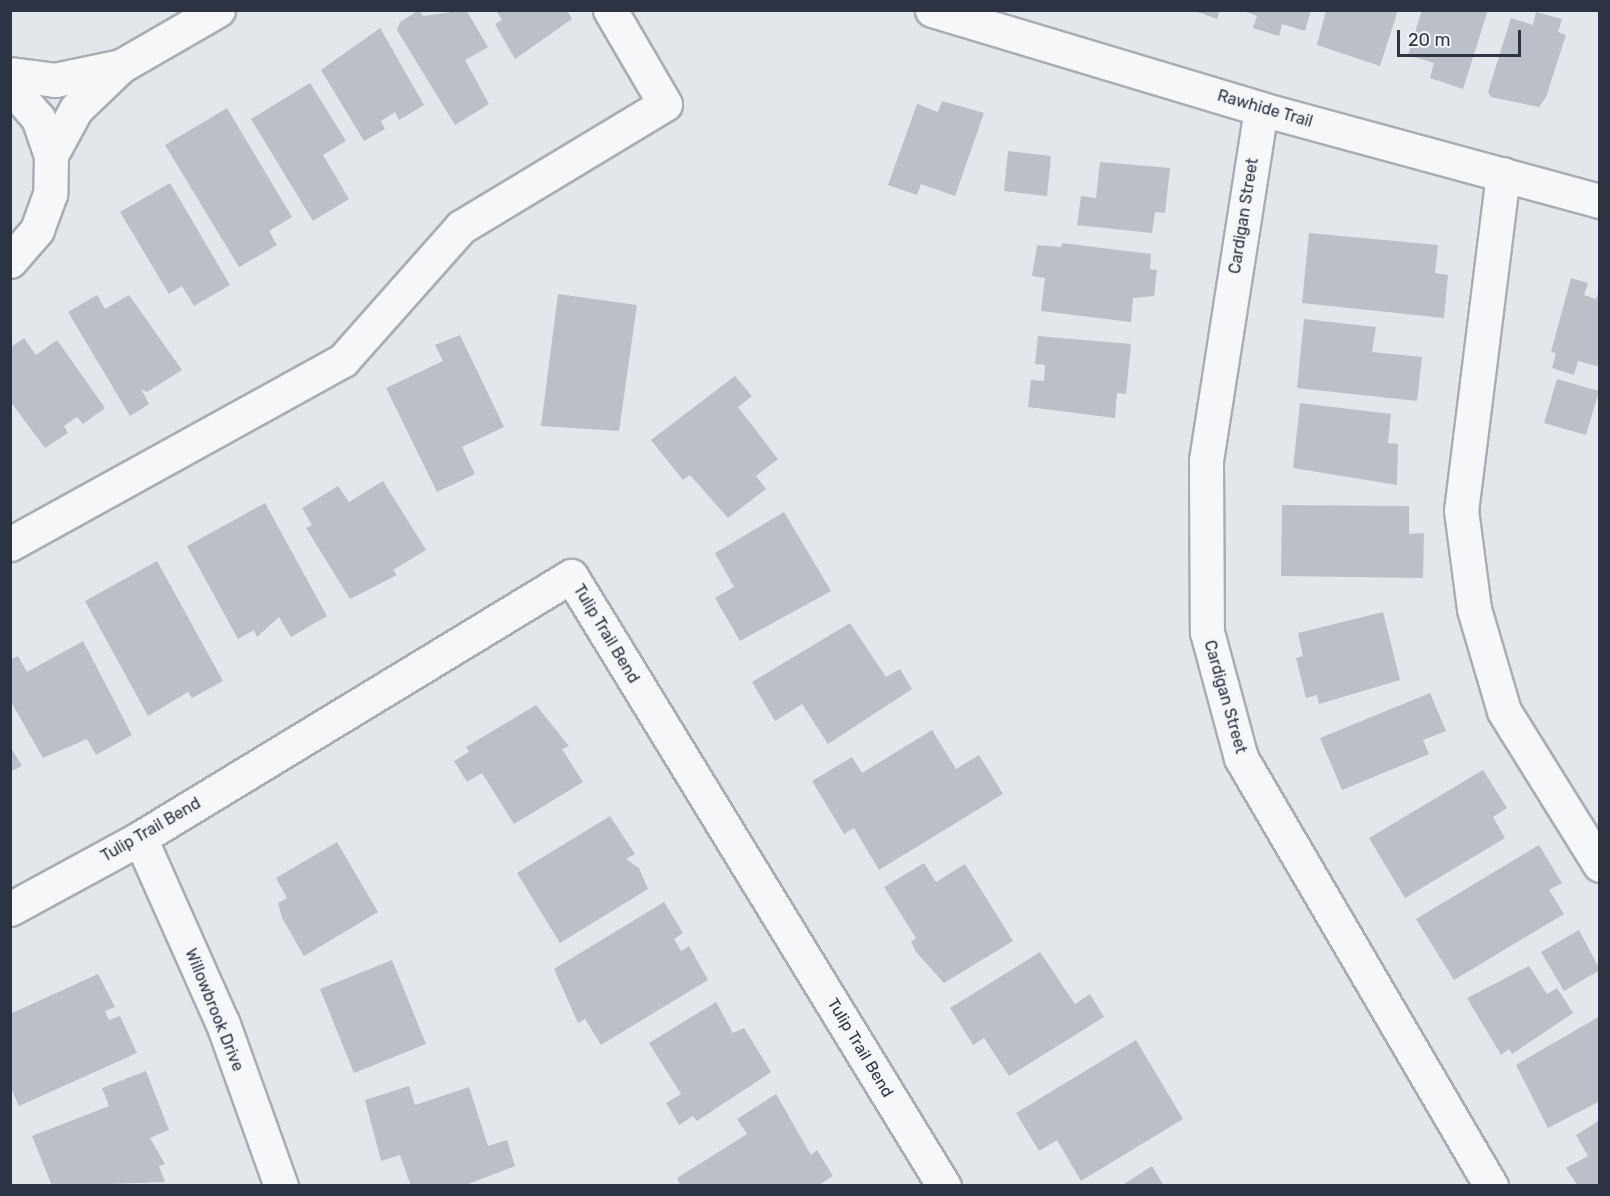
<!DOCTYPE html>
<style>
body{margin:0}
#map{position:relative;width:1610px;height:1196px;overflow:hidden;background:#e3e6eb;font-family:Rubik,sans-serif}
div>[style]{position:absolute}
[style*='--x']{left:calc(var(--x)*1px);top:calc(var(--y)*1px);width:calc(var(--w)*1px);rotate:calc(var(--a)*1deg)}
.building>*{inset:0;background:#bbbfc8}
.roads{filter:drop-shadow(2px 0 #a8adb5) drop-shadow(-2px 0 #a8adb5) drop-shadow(0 2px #a8adb5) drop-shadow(0 -2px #a8adb5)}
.minor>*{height:33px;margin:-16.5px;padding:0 16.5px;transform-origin:16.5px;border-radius:16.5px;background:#f6f7f9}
span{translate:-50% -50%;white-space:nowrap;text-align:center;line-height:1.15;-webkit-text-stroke:4.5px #f3f5f8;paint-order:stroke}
.street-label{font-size:16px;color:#2c3343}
.frame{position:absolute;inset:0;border:12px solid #2c3343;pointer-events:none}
.scale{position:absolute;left:1397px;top:30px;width:124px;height:27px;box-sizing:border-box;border:3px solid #2c3343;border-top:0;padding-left:8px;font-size:18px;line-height:21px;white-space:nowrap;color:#2c3343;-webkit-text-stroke:4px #f3f5f8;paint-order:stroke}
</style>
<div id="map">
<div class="building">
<i style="clip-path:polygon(419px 10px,423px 16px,466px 10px,488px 47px,465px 60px,489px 104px,455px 125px,397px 30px,400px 22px)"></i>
<i style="clip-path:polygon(496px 10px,567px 10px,572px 19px,515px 59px,495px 24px,502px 20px)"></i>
<i style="clip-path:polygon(1192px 10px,1220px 10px,1217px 19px)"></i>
<i style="clip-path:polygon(1241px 10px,1311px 10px,1305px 31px,1282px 24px,1279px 36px,1253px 28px,1257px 16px)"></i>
<i style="clip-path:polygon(1326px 10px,1398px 10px,1380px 66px,1317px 45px)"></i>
<i style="clip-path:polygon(1422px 10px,1488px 10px,1463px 89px,1430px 78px,1434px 63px,1408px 55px)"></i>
<i style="clip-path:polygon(1536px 12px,1562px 19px,1558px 32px,1566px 35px,1546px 97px,1539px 107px,1491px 97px,1488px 92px,1511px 18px,1533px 25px)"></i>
<i style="clip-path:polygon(380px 28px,424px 105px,399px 120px,395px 112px,381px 121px,385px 129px,364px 141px,321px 70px)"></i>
<i style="clip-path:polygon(310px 83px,346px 141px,323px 155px,349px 199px,313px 221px,251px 119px)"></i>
<i style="clip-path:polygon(942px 101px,984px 113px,955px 196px,921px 184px,917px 195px,888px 185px,917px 104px,938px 112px)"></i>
<i style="clip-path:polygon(227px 108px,292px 217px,269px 231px,277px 245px,239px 267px,165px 145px)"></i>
<i style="clip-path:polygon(1008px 151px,1051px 156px,1047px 196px,1004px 191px)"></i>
<i style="clip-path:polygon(1100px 162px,1170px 168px,1165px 213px,1155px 212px,1152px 233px,1077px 225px,1081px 196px,1096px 198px)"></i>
<i style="clip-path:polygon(170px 183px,230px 285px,194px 306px,182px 286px,169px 294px,120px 212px)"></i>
<i style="clip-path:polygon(1309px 233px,1438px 245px,1435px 273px,1448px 275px,1444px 318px,1302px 303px)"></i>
<i style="clip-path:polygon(1062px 243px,1151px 254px,1150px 269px,1157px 270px,1154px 296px,1133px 298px,1131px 322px,1041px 311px,1045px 278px,1032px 276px,1037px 245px,1061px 247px)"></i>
<i style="clip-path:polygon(1571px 278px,1588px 283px,1584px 295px,1596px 299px,1600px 287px,1600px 367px,1578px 361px,1574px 375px,1552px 368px,1556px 353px,1551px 352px)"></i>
<i style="clip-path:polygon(558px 294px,637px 305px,619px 431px,541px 426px)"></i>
<i style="clip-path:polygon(97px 295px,105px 309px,129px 295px,182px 370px,147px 392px,141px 389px,149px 404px,130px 416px,68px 312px)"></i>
<i style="clip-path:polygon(1304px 319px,1376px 327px,1372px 352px,1422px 357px,1417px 401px,1297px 388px)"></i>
<i style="clip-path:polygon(460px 335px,504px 427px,462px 447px,475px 474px,437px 492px,386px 388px,443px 361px,435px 345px)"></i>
<i style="clip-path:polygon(1038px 336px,1131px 344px,1126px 394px,1117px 393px,1115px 418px,1028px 407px,1031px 380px,1044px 381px,1045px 365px,1035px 364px)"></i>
<i style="clip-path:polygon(24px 338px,36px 355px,57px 340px,105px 408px,83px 424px,77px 417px,64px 426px,68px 433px,45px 448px,10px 401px,10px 348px)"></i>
<i style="clip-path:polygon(735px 376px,752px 396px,738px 407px,778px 459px,756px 476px,766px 489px,728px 518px,690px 475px,683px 480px,651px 440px)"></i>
<i style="clip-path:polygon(1557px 379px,1599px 391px,1586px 435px,1544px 423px)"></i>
<i style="clip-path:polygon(1300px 403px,1391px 414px,1388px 443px,1398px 444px,1397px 485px,1293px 468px)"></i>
<i style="clip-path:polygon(383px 481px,426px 550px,393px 570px,397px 575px,350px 599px,306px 528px,312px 525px,302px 508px,338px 486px,349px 502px)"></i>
<i style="clip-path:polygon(265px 503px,327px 616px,291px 637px,279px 617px,257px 637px,254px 630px,238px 639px,187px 546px)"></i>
<i style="clip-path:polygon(1282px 505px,1409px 506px,1409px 534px,1424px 533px,1423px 578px,1281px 576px)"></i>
<i style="clip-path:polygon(784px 512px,831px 591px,740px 641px,715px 598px,734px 587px,715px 553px)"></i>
<i style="clip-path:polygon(157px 561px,223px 681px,192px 698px,188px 692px,148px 716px,85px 601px)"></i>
<i style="clip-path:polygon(1383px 612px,1400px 680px,1319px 704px,1317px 695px,1306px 698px,1296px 658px,1303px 656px,1298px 633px)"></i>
<i style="clip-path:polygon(850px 623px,886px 677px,900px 669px,912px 689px,828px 744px,802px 704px,775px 721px,752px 682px)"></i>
<i style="clip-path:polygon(83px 641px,132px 735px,96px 755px,87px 739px,43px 758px,10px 700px,10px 660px,18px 656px,27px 672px)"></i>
<i style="clip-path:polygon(1430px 693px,1446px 731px,1423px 740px,1429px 754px,1342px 790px,1320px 738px)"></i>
<i style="clip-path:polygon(536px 705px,569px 746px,562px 749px,583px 782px,514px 824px,482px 773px,467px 782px,454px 761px,469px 752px,466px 747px)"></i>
<i style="clip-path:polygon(932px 730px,956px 769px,979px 755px,1003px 794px,879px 870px,854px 828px,844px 834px,812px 781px,852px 757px,862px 773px)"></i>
<i style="clip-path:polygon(10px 746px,22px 766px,10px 772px)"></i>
<i style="clip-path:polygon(1483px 770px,1507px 808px,1493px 817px,1505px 838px,1405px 898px,1369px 838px)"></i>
<i style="clip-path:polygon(610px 816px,635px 854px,626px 859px,639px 868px,648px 889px,560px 943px,517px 873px)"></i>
<i style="clip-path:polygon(337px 842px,378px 912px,304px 956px,282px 918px,278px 903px,287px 898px,276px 878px)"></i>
<i style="clip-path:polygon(1539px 845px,1562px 883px,1549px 890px,1564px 914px,1454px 980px,1416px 919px)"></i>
<i style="clip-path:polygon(924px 863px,936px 882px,965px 864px,1013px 941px,944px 983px,916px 952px,911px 942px,916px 938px,884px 887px)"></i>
<i style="clip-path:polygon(664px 902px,683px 933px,674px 939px,681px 951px,689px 946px,708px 980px,601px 1045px,585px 1019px,578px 1023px,554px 969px)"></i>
<i style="clip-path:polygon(1579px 930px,1600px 970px,1564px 991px,1541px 952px)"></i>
<i style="clip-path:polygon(1040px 952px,1075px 1004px,1090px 994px,1104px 1017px,1009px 1076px,984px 1038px,973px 1045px,950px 1008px)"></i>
<i style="clip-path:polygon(392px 960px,426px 1044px,354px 1073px,320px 989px)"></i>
<i style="clip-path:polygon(1529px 966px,1547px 994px,1557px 988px,1573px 1013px,1512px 1054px,1509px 1049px,1501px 1055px,1467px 998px)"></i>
<i style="clip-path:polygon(98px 974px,115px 1007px,105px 1011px,109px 1020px,120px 1016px,137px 1053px,19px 1106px,10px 1086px,10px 1014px)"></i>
<i style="clip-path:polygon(716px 1002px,733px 1033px,744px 1028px,771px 1072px,697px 1121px,693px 1116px,679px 1125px,666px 1103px,681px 1094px,649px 1043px)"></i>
<i style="clip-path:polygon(1600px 1016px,1600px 1101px,1548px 1128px,1516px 1065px)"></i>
<i style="clip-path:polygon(1136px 1040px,1183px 1119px,1081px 1181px,1057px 1140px,1039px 1151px,1016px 1113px)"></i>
<i style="clip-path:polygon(146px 1071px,169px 1130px,150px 1138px,165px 1164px,159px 1166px,165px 1182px,52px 1186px,32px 1136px,109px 1106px,102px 1088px)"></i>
<i style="clip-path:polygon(409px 1086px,415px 1105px,469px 1087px,488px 1146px,507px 1140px,515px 1166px,463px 1186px,411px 1186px,400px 1155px,381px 1161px,365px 1100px)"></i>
<i style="clip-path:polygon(776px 1094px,811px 1155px,817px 1150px,833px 1176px,817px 1186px,681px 1186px,677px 1178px,747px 1134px,737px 1119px)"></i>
<i style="clip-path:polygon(1600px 1120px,1600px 1186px,1578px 1186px,1566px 1168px,1588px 1156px,1576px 1135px)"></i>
<i style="clip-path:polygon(1152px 1166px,1164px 1186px,1121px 1186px)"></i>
</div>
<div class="roads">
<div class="minor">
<i style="--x:932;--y:10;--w:344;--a:16.7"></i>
<i style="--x:1261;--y:109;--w:351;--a:15.2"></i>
<i style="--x:10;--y:74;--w:45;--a:7.6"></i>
<i style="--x:55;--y:80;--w:67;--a:-12"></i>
<i style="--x:10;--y:86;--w:43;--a:48.8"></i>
<i style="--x:38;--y:118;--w:39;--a:71"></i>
<i style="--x:51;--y:155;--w:39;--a:91"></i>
<i style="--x:50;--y:194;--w:38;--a:110"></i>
<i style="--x:37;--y:230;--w:41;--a:131.1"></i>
<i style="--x:1261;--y:109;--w:356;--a:98.9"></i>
<i style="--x:1206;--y:461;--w:171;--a:89.7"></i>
<i style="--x:1207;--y:632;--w:131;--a:74.9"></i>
<i style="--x:1241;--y:758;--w:496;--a:59.7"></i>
<i style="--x:51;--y:155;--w:52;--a:-61.5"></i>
<i style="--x:76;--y:109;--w:62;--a:-43.7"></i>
<i style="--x:121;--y:66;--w:112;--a:-30"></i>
<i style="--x:1503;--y:174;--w:339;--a:97.1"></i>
<i style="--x:1461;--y:510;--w:100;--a:82.5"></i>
<i style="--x:1474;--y:609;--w:106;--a:73.6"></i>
<i style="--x:1504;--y:711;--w:181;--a:58.1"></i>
<i style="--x:10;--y:544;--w:380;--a:-28.9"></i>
<i style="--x:343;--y:360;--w:178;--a:-48.4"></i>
<i style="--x:461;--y:227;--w:238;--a:-31.1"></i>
<i style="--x:665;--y:104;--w:109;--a:-120.3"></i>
<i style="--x:140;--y:838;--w:204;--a:66"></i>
<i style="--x:223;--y:1024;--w:172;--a:70.3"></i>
<i style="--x:10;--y:909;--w:148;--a:-28.6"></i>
<i style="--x:140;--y:838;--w:504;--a:-31.29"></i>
<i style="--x:571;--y:576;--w:715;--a:58.56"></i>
</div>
</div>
<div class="street-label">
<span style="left:1265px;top:109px;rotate:16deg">Rawhide Trail</span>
<span style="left:1244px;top:216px;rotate:-81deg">Cardigan Street</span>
<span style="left:606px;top:634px;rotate:59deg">Tulip Trail Bend</span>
<span style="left:1225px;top:697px;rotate:74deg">Cardigan Street</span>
<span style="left:151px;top:830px;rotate:-30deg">Tulip Trail Bend</span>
<span style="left:214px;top:1010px;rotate:68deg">Willowbrook Drive</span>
<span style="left:860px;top:1048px;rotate:59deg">Tulip Trail Bend</span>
</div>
<div class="frame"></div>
<div class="scale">20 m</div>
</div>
